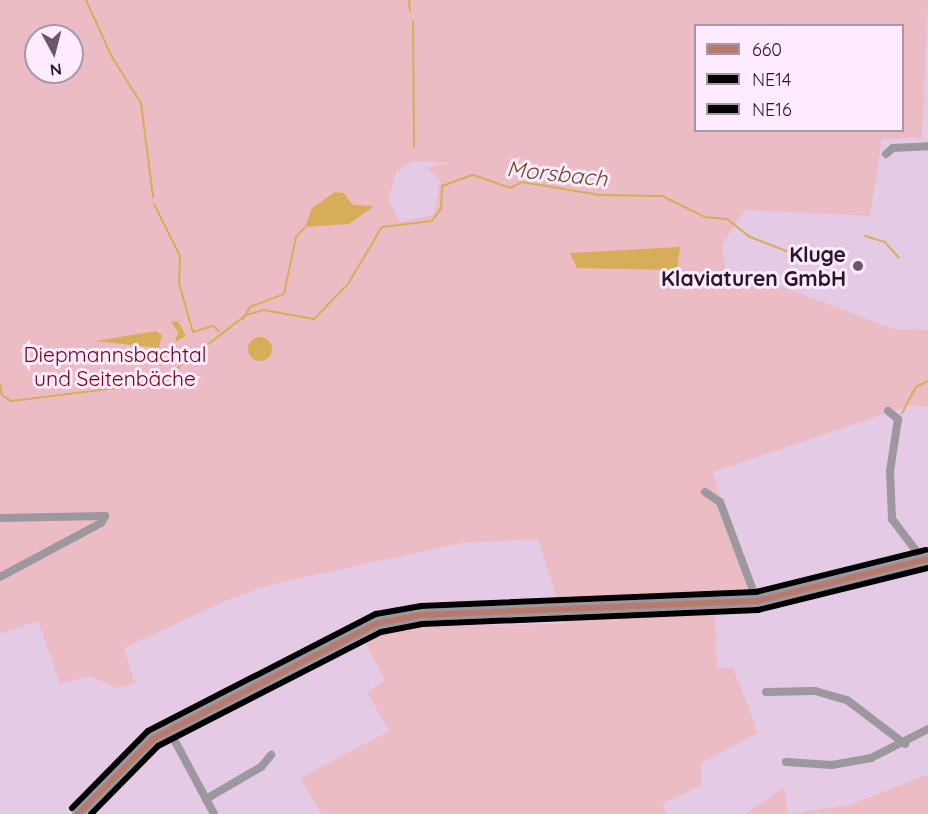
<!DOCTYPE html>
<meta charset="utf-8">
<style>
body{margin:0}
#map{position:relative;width:928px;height:814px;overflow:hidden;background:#e4cae5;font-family:Quicksand,sans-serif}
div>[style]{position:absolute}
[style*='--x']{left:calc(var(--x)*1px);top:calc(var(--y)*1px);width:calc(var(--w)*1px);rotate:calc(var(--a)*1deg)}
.green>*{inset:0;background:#ecbcc4}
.water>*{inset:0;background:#d7ad5a}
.round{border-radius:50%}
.stream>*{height:2px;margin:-1px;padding:0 1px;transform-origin:1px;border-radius:1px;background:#d7ad5a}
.street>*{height:8px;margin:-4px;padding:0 4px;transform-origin:4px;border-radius:4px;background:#9d979e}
.secondary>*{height:12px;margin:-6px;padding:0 6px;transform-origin:6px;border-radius:6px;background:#9e969e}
.bus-1>*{height:6px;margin:-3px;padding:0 3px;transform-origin:3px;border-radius:3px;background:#b87a6c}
.bus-2>*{height:6px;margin:-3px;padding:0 3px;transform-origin:3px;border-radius:3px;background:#000}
.bus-3>*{height:6px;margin:-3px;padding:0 3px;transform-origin:3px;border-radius:3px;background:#000}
.dots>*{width:16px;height:16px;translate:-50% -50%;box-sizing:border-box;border:3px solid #ffebff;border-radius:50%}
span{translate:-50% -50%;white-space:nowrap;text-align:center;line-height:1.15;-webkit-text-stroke:6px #ffebff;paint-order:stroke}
.poi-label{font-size:21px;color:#29172a;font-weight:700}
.right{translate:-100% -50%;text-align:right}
.park-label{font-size:21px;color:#71020c}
.water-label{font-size:22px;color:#624e1f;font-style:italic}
.legend{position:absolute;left:694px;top:24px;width:210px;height:108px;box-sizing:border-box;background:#ffebff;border:2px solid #a996aa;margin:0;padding:8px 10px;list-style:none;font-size:18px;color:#29172a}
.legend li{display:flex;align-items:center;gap:12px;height:30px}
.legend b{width:30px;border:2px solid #a996aa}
.north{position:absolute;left:24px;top:24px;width:60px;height:60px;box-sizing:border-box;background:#ffebff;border:2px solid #a996aa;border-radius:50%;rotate:173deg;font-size:16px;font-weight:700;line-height:24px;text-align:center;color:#29172a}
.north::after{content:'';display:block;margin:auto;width:21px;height:27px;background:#6a566b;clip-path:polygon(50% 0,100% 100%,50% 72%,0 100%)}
</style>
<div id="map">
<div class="green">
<i style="clip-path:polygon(evenodd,0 0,928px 0,922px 138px,882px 139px,870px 216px,745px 210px,722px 245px,725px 271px,734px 286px,772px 283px,894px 329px,928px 330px,928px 407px,911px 405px,713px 472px,749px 594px,714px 596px,717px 669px,733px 667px,758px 733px,701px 763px,701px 785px,662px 804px,667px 814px,322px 814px,300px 778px,389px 731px,367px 692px,385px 680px,363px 638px,393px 626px,565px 624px,538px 539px,461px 543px,269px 585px,223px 602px,124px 648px,135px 683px,117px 688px,89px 676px,60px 684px,38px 621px,0 634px,0 0,696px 26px,902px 26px,902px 130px,696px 130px,696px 26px,0 0,36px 36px,72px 36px,72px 72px,36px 72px,36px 36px,0 0,414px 161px,452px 163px,426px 167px,440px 180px,434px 215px,400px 222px,388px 199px,397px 171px,414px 161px)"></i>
<i style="clip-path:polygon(928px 774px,928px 814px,745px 814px,784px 788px,788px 814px,850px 805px)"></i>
</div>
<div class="water">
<i style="clip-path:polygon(335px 192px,344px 193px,353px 205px,374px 206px,349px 224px,305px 227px,312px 208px)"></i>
<i style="clip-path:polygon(680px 247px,677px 270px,577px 268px,570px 253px)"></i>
<i style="clip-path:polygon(178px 321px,186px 336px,175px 342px,178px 332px,171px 322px)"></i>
<i style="clip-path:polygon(156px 331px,162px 335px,159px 348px,95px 341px)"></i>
<i class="round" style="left:248px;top:337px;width:24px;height:24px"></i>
</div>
<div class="stream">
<i style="--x:86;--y:0;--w:63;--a:65.5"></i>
<i style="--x:112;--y:57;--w:54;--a:57.8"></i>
<i style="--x:141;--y:103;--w:95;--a:82.7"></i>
<i style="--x:409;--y:0;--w:11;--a:85"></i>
<i style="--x:413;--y:21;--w:126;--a:89.5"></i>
<i style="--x:154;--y:204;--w:58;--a:63.4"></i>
<i style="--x:180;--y:256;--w:27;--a:92"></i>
<i style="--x:179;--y:283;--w:51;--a:74.1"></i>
<i style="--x:193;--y:332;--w:21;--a:-17"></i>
<i style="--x:213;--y:326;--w:8;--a:40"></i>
<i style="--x:865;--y:236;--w:21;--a:17"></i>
<i style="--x:885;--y:242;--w:21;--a:49"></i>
<i style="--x:243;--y:319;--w:14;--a:-60"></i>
<i style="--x:250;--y:307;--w:36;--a:-21"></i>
<i style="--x:284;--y:294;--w:58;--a:-78.1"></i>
<i style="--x:296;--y:237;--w:13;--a:-48"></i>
<i style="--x:0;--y:384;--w:11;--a:80"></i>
<i style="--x:2;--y:395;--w:11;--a:34"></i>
<i style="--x:11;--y:401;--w:115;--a:-7"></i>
<i style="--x:125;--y:387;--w:14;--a:-45"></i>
<i style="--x:135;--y:377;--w:32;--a:-2"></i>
<i style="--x:167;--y:376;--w:100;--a:-37.7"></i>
<i style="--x:246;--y:315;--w:18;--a:-16"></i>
<i style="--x:263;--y:310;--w:52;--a:10"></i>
<i style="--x:314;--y:319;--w:49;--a:-45.8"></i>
<i style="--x:348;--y:284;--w:66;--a:-59.2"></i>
<i style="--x:382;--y:227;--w:50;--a:-6.8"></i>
<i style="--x:432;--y:221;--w:16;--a:-55"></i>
<i style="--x:441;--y:208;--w:22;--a:-87"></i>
<i style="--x:442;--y:186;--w:33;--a:-20"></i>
<i style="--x:473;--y:175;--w:39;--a:19"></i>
<i style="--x:510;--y:188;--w:13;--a:-27"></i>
<i style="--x:522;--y:182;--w:79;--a:9.5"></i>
<i style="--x:600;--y:195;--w:62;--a:0.9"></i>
<i style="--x:662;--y:196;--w:48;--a:26"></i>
<i style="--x:705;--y:217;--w:22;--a:5"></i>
<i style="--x:727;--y:219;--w:29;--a:38"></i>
<i style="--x:750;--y:237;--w:40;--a:21"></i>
<i style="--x:902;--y:413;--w:30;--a:-62"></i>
<i style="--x:916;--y:387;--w:13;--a:-27"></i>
</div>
<div class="street">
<i style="--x:886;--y:154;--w:9;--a:-41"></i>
<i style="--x:893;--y:148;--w:35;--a:-3"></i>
<i style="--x:888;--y:411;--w:13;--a:39"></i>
<i style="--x:898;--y:419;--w:53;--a:98.7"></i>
<i style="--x:890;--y:471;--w:48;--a:87.6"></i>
<i style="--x:892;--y:519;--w:51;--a:52.9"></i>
<i style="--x:705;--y:492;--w:18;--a:34"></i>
<i style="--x:720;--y:502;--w:106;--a:69.5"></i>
<i style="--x:0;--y:518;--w:105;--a:-1.1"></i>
<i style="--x:105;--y:516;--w:8;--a:120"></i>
<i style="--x:101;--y:523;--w:115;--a:151.9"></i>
<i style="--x:766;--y:692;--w:49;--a:-1.2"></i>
<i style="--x:815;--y:691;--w:33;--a:16"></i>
<i style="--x:847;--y:700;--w:73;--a:37.2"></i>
<i style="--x:169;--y:730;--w:95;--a:61.8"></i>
<i style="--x:786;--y:762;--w:46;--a:3.7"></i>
<i style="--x:832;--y:765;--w:40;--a:-10"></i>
<i style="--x:871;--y:758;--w:64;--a:-27"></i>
<i style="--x:206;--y:799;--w:64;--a:-30.2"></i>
<i style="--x:261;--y:767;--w:16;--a:-50"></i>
</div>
<div class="secondary">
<i style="--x:78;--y:814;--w:106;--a:-45"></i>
<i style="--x:153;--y:739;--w:253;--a:-27.3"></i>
<i style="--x:378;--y:623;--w:44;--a:-10.5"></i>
<i style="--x:421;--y:615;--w:336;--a:-2.4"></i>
<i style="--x:757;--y:601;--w:176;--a:-13.8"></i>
</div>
<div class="bus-1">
<i style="--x:78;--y:814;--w:106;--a:-45"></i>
<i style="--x:153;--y:739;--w:253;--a:-27.3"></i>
<i style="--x:378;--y:623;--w:44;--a:-10.5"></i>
<i style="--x:421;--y:615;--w:336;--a:-2.4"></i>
<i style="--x:757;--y:601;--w:176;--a:-13.8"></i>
</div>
<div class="bus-2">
<i style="--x:91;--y:814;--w:95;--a:-45.4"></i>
<i style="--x:158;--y:746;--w:250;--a:-27.1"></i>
<i style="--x:381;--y:632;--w:42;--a:-11"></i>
<i style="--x:422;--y:624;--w:336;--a:-2.4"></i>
<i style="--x:758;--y:610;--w:175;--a:-13.9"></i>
</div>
<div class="bus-3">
<i style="--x:72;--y:808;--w:108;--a:-45.4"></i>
<i style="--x:148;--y:731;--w:256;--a:-27.2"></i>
<i style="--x:376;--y:614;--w:46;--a:-10.1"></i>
<i style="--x:421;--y:606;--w:335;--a:-2.4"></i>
<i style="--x:756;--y:592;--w:175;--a:-13.9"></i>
</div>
<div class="dots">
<i style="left:858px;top:266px;background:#6a566b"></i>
</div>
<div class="poi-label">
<span class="right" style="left:846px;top:266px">Kluge<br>Klaviaturen GmbH</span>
</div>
<div class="park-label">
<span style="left:115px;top:366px">Diepmannsbachtal<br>und Seitenbäche</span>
</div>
<div class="water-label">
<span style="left:557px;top:174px;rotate:6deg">Morsbach</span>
</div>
<ul class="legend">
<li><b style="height:8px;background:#b87a6c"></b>660</li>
<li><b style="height:8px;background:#000"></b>NE14</li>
<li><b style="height:8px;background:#000"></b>NE16</li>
</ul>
<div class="north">N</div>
</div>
